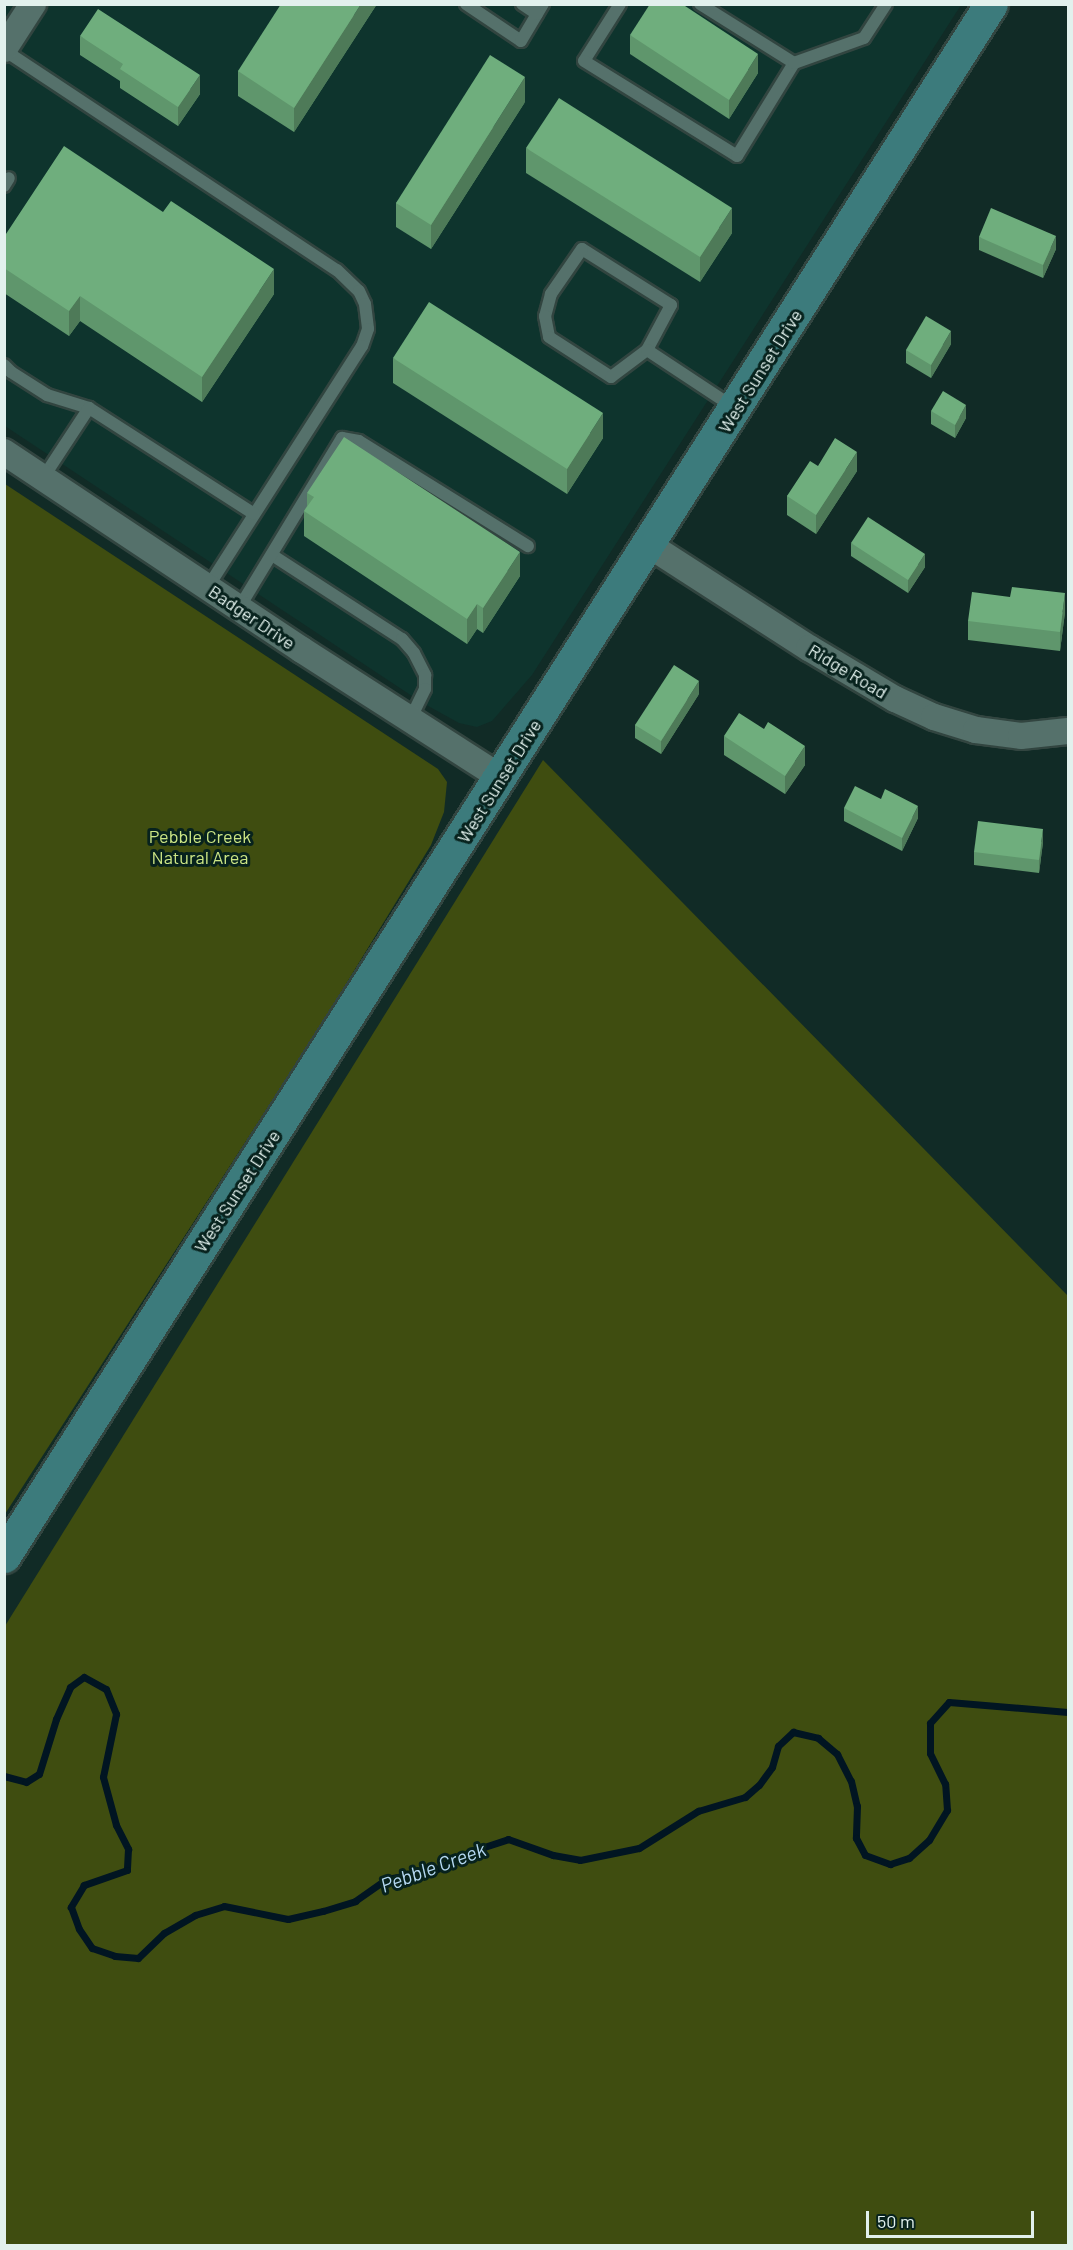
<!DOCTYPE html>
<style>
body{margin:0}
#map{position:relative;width:1073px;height:2250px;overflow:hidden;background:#112b26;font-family:Barlow,sans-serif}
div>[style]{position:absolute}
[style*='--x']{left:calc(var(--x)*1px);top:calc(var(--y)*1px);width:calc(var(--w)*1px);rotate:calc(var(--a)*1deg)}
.built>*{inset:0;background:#0e342d}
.green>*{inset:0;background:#3f4d10}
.stream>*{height:7px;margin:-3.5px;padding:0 3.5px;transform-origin:3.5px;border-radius:3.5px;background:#011522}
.roads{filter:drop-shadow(2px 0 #324540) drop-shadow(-2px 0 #324540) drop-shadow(0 2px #324540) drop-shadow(0 -2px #324540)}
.service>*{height:12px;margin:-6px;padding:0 6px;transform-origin:6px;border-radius:6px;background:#55716b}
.minor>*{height:26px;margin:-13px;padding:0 13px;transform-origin:13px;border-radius:13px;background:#55716b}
.secondary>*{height:33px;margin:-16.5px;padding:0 16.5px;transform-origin:16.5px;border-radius:16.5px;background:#3c7b7c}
.wall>*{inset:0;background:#5f966c}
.shaded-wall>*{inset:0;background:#4e7a58}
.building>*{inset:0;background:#6fae7d}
span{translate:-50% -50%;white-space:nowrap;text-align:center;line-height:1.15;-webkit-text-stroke:6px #07221d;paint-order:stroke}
.street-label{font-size:18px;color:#e2f1ed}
.park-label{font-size:18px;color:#cce685}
.water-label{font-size:20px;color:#b5d9f2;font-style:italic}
.frame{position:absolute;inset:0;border:6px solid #e2f1ed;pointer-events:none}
.scale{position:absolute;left:866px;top:2211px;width:168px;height:27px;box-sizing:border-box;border:3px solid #e2f1ed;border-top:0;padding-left:8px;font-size:18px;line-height:21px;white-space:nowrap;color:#e2f1ed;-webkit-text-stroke:4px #07221d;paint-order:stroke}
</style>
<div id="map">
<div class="built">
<i style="clip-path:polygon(5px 5px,961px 5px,532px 675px,492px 721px,477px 727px,459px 723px,421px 702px,5px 426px)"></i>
</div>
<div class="green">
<i style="clip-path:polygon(5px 484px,438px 769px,447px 782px,444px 812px,431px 845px,319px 1028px,5px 1514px)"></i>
<i style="clip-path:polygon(543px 760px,1068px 1296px,1068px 2245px,5px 2245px,5px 1626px)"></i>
</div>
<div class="stream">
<i style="--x:4;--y:1776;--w:23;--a:15"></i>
<i style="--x:26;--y:1782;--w:15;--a:-32"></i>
<i style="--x:39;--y:1774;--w:58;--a:-72.8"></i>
<i style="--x:56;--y:1719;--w:35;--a:-66"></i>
<i style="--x:70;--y:1687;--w:17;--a:-36"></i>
<i style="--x:84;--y:1677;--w:25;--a:29"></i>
<i style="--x:106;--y:1689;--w:27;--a:68"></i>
<i style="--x:116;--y:1714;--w:64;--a:101.7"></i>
<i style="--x:103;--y:1777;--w:50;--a:74.8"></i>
<i style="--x:116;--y:1825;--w:27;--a:63"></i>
<i style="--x:128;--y:1849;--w:21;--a:93"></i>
<i style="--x:127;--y:1870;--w:46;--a:160.8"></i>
<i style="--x:84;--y:1885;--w:26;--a:121"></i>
<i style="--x:71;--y:1907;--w:23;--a:70"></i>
<i style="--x:79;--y:1929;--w:23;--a:56"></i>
<i style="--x:92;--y:1948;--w:24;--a:19"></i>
<i style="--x:115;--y:1956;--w:23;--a:5"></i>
<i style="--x:138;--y:1958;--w:36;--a:-44"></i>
<i style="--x:164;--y:1933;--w:36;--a:-30"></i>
<i style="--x:195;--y:1915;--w:30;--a:-17"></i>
<i style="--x:224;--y:1906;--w:65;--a:11.5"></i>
<i style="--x:288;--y:1919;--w:36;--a:-13"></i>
<i style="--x:323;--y:1911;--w:34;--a:-17"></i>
<i style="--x:355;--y:1901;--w:39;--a:-35"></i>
<i style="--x:387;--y:1879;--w:49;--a:-10.6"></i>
<i style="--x:435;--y:1870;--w:45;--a:-26.6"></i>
<i style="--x:475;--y:1850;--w:35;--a:-18"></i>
<i style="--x:508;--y:1839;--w:48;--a:19.6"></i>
<i style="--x:553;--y:1855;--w:27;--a:10"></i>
<i style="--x:580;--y:1860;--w:60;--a:-11.5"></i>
<i style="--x:639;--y:1848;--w:70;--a:-32.1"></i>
<i style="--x:698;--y:1811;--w:49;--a:-16.6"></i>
<i style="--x:745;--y:1797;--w:18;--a:-41"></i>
<i style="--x:759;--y:1785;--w:22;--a:-54"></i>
<i style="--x:772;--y:1767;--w:22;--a:-74"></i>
<i style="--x:778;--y:1746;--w:21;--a:-43"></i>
<i style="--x:793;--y:1732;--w:26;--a:13"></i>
<i style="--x:818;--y:1738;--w:25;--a:40"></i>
<i style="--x:837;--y:1754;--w:30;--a:63"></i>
<i style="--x:851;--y:1781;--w:26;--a:77"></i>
<i style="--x:857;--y:1806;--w:32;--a:92"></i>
<i style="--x:856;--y:1838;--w:19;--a:62"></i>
<i style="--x:865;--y:1855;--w:27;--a:20"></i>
<i style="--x:890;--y:1864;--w:20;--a:-18"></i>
<i style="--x:909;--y:1858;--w:27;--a:-42"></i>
<i style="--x:929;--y:1840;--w:35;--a:-59"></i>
<i style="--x:947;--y:1810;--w:26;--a:-94"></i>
<i style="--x:945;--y:1784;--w:34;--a:-116"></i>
<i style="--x:930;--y:1753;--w:30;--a:-90"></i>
<i style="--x:930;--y:1723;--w:28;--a:-48"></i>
<i style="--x:949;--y:1702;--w:119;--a:4.8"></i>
</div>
<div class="roads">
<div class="service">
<i style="--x:466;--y:4;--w:66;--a:33.9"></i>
<i style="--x:521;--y:41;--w:43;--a:-59.3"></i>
<i style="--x:522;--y:4;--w:18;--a:34"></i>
<i style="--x:620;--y:4;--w:67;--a:122.3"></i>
<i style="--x:584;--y:61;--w:180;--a:31.8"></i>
<i style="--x:737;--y:156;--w:109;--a:-58.5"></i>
<i style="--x:700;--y:4;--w:111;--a:32.1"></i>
<i style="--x:794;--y:63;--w:74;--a:-19.7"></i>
<i style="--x:864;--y:38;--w:40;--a:-57.1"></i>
<i style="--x:4;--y:50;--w:399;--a:33.5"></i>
<i style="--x:337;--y:270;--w:30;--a:44"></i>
<i style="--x:359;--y:291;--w:14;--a:65"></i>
<i style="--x:365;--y:304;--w:25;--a:83"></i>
<i style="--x:368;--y:329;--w:18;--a:109"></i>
<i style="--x:362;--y:346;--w:286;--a:122.6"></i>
<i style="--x:4;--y:186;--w:9;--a:-58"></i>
<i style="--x:647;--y:350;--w:51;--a:-61.9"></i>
<i style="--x:671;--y:305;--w:105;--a:-147.8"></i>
<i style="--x:582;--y:249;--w:55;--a:124.6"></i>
<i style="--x:551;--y:294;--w:23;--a:105"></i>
<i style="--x:545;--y:316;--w:21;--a:79"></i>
<i style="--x:549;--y:337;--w:74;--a:32.8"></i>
<i style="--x:611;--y:377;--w:45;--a:-36.9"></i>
<i style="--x:647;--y:350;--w:102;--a:33.4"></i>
<i style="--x:4;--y:365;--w:10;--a:45"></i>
<i style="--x:11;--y:372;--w:43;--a:32.6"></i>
<i style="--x:47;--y:395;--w:44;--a:17.2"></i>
<i style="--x:89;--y:408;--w:196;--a:32.7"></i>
<i style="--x:43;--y:478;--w:84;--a:-56.7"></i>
<i style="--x:272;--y:555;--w:155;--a:32.9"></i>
<i style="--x:402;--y:639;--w:18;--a:49"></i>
<i style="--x:414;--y:653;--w:25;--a:63"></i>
<i style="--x:425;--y:675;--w:14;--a:90"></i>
<i style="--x:425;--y:689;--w:34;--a:116"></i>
<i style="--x:239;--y:608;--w:199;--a:-58.8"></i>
<i style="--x:342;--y:438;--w:17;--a:10"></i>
<i style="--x:359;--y:441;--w:199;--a:31.9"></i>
</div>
<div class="minor">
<i style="--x:4;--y:49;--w:54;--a:-57.2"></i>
<i style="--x:4;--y:452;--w:358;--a:33.6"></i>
<i style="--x:302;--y:650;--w:237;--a:32.7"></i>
<i style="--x:649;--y:545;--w:190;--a:32.8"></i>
<i style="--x:809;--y:648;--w:100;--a:30.7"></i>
<i style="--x:895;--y:699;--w:43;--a:24.8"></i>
<i style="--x:934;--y:717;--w:44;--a:17.2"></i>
<i style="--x:976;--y:730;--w:45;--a:7.6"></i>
<i style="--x:1021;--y:736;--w:47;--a:-6.1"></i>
</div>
<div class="secondary">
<i style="--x:4;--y:1556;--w:1839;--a:-57.55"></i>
</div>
</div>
<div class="wall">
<i style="clip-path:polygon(377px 4px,294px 132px,238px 96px,238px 71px)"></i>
<i style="clip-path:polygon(630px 35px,758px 73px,729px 119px,630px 54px)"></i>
<i style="clip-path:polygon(80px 36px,200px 94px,178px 126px,120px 88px,120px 81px,80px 55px)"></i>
<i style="clip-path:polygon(525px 102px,431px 249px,396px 227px,396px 203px)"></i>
<i style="clip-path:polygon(526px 148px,732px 233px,700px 282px,526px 173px)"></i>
<i style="clip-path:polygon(4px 237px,274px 294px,202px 402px,80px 321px,69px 336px,4px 293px)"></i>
<i style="clip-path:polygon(979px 237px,1056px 249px,1043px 278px,979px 250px)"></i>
<i style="clip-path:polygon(951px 344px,931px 378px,906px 363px,906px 350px)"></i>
<i style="clip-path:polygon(393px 358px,603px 438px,567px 494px,393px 383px)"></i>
<i style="clip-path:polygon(931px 411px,966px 418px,955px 438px,931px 424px)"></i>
<i style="clip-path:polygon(818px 466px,857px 471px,816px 534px,787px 515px,787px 496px)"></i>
<i style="clip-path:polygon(307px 493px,520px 576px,483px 633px,477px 629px,467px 644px,304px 536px,304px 511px,307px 506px)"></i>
<i style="clip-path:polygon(851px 543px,925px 567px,908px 593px,851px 556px)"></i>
<i style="clip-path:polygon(1065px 612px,1060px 651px,968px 640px,968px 621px)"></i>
<i style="clip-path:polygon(699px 694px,661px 754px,635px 738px,635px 725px)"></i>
<i style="clip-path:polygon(724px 736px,805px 765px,785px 794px,724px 755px)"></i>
<i style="clip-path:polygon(844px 808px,918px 818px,902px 851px,844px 821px)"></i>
<i style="clip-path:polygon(1043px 842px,1039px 873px,974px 865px,974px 852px)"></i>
</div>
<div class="shaded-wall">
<i style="clip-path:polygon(361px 4px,377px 4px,294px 132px,294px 108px)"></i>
<i style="clip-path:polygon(758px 54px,758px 73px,729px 119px,729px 100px)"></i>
<i style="clip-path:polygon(200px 75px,200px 94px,178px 126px,178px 107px)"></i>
<i style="clip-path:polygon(525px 77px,525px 102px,431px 249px,431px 225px)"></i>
<i style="clip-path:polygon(732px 208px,732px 233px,700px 282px,700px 257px)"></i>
<i style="clip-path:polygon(1056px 236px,1056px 249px,1043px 278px,1043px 265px)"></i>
<i style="clip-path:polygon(274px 269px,274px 294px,202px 402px,202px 377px)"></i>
<i style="clip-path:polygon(80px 296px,80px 321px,69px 336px,69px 311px)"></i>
<i style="clip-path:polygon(951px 331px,951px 344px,931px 378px,931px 365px)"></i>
<i style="clip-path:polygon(966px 405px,966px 418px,955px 438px,955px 425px)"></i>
<i style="clip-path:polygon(603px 413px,603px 438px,567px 494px,567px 469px)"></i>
<i style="clip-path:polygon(857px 452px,857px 471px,816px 534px,816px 515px)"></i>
<i style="clip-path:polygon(520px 552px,520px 576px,483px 633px,483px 608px)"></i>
<i style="clip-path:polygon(925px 554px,925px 567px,908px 593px,908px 580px)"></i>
<i style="clip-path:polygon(1065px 593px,1065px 612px,1060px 651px,1060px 632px)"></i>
<i style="clip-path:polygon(477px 604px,477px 629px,467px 644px,467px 619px)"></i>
<i style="clip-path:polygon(699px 681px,699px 694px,661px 754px,661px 741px)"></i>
<i style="clip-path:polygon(805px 746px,805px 765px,785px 794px,785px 776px)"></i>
<i style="clip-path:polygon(918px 806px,918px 818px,902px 851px,902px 838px)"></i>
<i style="clip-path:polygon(1043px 829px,1043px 842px,1039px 873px,1039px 860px)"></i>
</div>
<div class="building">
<i style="clip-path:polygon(281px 4px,361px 4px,294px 108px,238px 71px)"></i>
<i style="clip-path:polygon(650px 4px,682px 4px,758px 54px,729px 100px,630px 35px)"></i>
<i style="clip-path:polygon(98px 9px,200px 75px,178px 107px,120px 69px,123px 64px,80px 36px)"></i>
<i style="clip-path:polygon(490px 55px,525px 77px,431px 225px,396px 203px)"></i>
<i style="clip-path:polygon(559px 98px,732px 208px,700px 257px,526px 148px)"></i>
<i style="clip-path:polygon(64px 146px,163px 212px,171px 201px,274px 269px,202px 377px,80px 296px,69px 311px,4px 268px,4px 237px)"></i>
<i style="clip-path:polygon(991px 208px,1056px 236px,1043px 265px,979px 237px)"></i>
<i style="clip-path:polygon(429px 302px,603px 413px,567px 469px,393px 358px)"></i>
<i style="clip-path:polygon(926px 316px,951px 331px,931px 365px,906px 350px)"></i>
<i style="clip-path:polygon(943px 391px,966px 405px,955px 425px,931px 411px)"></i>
<i style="clip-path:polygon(344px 437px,520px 552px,483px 608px,477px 604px,467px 619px,304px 511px,314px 497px,307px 493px)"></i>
<i style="clip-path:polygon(835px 438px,857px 452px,816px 515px,787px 496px,810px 461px,818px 466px)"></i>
<i style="clip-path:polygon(868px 517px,925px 554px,908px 580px,851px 543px)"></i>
<i style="clip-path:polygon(1012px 587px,1065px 593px,1060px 632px,968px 621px,972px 592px,1010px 597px)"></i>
<i style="clip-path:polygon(674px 665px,699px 681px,661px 741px,635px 725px)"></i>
<i style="clip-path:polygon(739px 713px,764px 729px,768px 722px,805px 746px,785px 776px,724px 736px)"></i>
<i style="clip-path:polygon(855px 786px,881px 799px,885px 789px,918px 806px,902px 838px,844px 808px)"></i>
<i style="clip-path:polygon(978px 821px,1043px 829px,1039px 860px,974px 852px)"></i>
</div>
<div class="street-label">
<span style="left:760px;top:371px;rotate:-58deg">West Sunset Drive</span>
<span style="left:252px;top:617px;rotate:34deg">Badger Drive</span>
<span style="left:848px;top:671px;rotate:31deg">Ridge Road</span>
<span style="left:499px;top:781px;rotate:-58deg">West Sunset Drive</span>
<span style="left:237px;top:1191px;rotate:-57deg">West Sunset Drive</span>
</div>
<div class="park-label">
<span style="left:200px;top:847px">Pebble Creek<br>Natural Area</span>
</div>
<div class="water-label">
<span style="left:433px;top:1867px;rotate:-20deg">Pebble Creek</span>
</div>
<div class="frame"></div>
<div class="scale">50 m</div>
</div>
